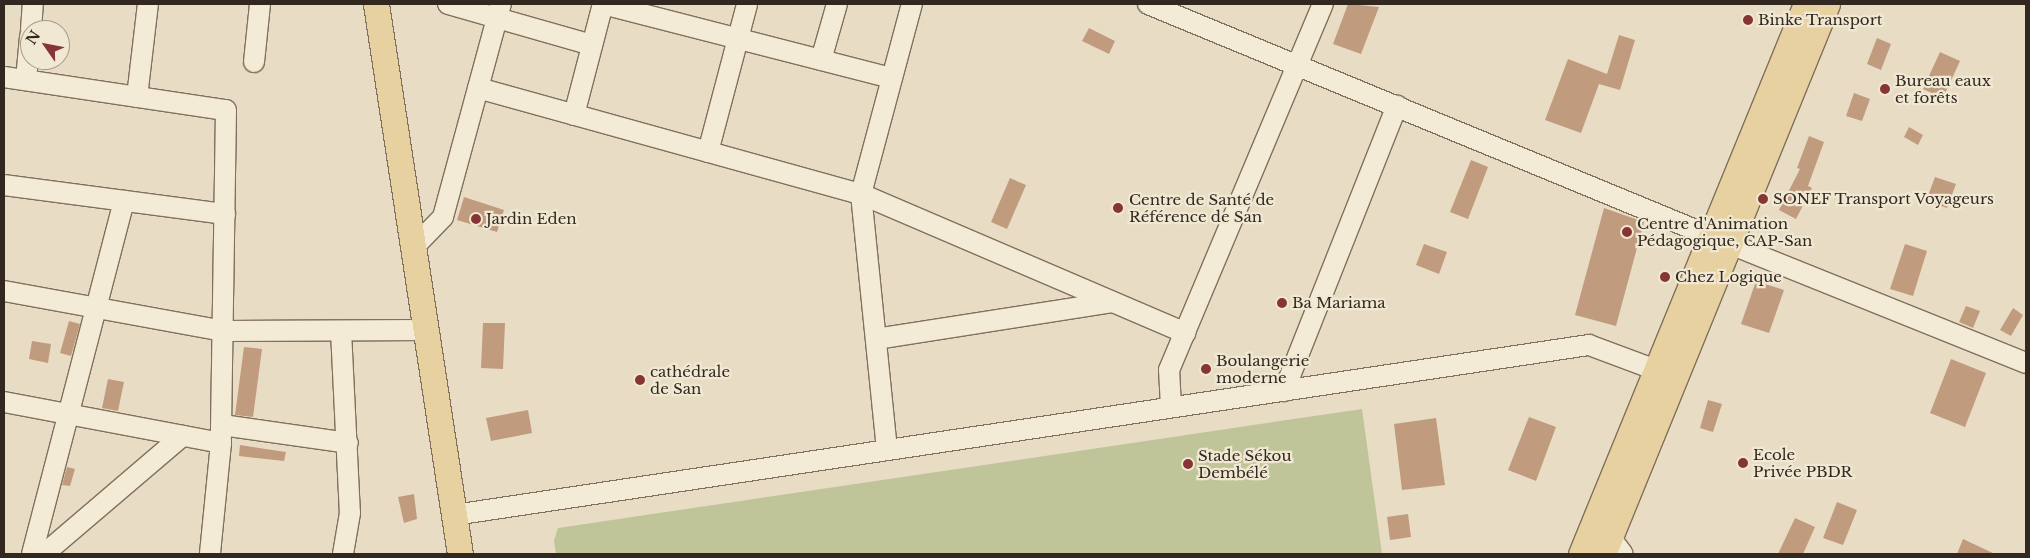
<!DOCTYPE html>
<meta charset="utf-8">
<style>
body{margin:0}
#map{position:relative;width:2030px;height:558px;overflow:hidden;background:#e8ddc4;font-family:"Libre Baskerville",serif}
div>[style]{position:absolute}
[style*='--x']{left:calc(var(--x)*1px);top:calc(var(--y)*1px);width:calc(var(--w)*1px);rotate:calc(var(--a)*1deg)}
.green>*{inset:0;background:#bfc499}
.building>*{inset:0;background:#c19b7e}
.roads{filter:drop-shadow(1px 0 #80705c) drop-shadow(-1px 0 #80705c) drop-shadow(0 1px #80705c) drop-shadow(0 -1px #80705c)}
.minor>*{height:20px;margin:-10px;padding:0 10px;transform-origin:10px;border-radius:10px;background:#f4ebd6}
.major>*{height:25px;margin:-12.5px;padding:0 12.5px;transform-origin:12.5px;border-radius:12.5px;background:#e7d1a0}
.dots>*{width:14px;height:14px;translate:-50% -50%;box-sizing:border-box;border:2px solid #f0e8d2;border-radius:50%}
span{translate:-50% -50%;white-space:nowrap;text-align:center;line-height:1.15;-webkit-text-stroke:4.5px #f0e8d2;paint-order:stroke}
.poi-label{font-size:15px;color:#32281f}
.left{translate:0 -50%;text-align:left}
.frame{position:absolute;inset:0;border:5px solid #32281f;pointer-events:none}
.north{position:absolute;left:20px;top:20px;width:50px;height:50px;box-sizing:border-box;background:#f0e8d2;border:1px solid #a49b8a;border-radius:50%;rotate:303deg;font-size:14px;font-weight:700;line-height:20px;text-align:center;color:#32281f}
.north::after{content:'';display:block;margin:auto;width:18px;height:22px;background:#873534;clip-path:polygon(50% 0,100% 100%,50% 72%,0 100%)}
</style>
<div id="map">
<div class="green">
<i style="clip-path:polygon(1362px 409px,1382px 554px,556px 554px,554px 541px,558px 528px)"></i>
</div>
<div class="building">
<i style="clip-path:polygon(1348px 4px,1379px 7px,1361px 54px,1333px 44px)"></i>
<i style="clip-path:polygon(1089px 28px,1115px 41px,1109px 54px,1082px 41px)"></i>
<i style="clip-path:polygon(1619px 35px,1635px 40px,1620px 90px,1599px 84px,1581px 133px,1545px 120px,1568px 59px,1607px 74px)"></i>
<i style="clip-path:polygon(1877px 38px,1891px 44px,1881px 70px,1867px 64px)"></i>
<i style="clip-path:polygon(1940px 52px,1960px 61px,1943px 98px,1923px 89px)"></i>
<i style="clip-path:polygon(1854px 93px,1870px 99px,1862px 121px,1846px 116px)"></i>
<i style="clip-path:polygon(1909px 127px,1923px 135px,1918px 145px,1904px 137px)"></i>
<i style="clip-path:polygon(1809px 136px,1824px 142px,1808px 186px,1812px 188px,1796px 219px,1779px 210px,1800px 169px,1797px 168px)"></i>
<i style="clip-path:polygon(1471px 160px,1488px 167px,1468px 219px,1450px 212px)"></i>
<i style="clip-path:polygon(1935px 177px,1956px 184px,1947px 208px,1926px 201px)"></i>
<i style="clip-path:polygon(1010px 178px,1026px 185px,1007px 229px,991px 222px)"></i>
<i style="clip-path:polygon(464px 197px,504px 210px,497px 232px,457px 220px)"></i>
<i style="clip-path:polygon(1604px 208px,1644px 222px,1616px 326px,1575px 315px)"></i>
<i style="clip-path:polygon(1424px 244px,1447px 252px,1439px 274px,1416px 265px)"></i>
<i style="clip-path:polygon(1905px 244px,1927px 251px,1913px 296px,1890px 289px)"></i>
<i style="clip-path:polygon(1756px 281px,1784px 290px,1769px 333px,1741px 324px)"></i>
<i style="clip-path:polygon(1966px 306px,1980px 311px,1973px 328px,1959px 322px)"></i>
<i style="clip-path:polygon(2013px 308px,2023px 315px,2011px 336px,2000px 330px)"></i>
<i style="clip-path:polygon(69px 321px,80px 324px,71px 356px,60px 353px)"></i>
<i style="clip-path:polygon(483px 323px,505px 323px,503px 369px,481px 368px)"></i>
<i style="clip-path:polygon(32px 341px,51px 344px,48px 363px,29px 359px)"></i>
<i style="clip-path:polygon(244px 347px,262px 349px,253px 417px,235px 415px)"></i>
<i style="clip-path:polygon(1951px 359px,1986px 373px,1965px 427px,1930px 413px)"></i>
<i style="clip-path:polygon(108px 379px,124px 382px,118px 411px,102px 408px)"></i>
<i style="clip-path:polygon(1708px 400px,1722px 404px,1713px 432px,1700px 428px)"></i>
<i style="clip-path:polygon(528px 410px,532px 433px,491px 441px,486px 418px)"></i>
<i style="clip-path:polygon(1529px 417px,1556px 427px,1536px 481px,1508px 470px)"></i>
<i style="clip-path:polygon(1436px 418px,1445px 485px,1402px 490px,1394px 424px)"></i>
<i style="clip-path:polygon(240px 445px,286px 452px,284px 461px,239px 456px)"></i>
<i style="clip-path:polygon(67px 467px,75px 469px,70px 486px,62px 485px)"></i>
<i style="clip-path:polygon(414px 494px,417px 519px,404px 523px,398px 497px)"></i>
<i style="clip-path:polygon(1837px 502px,1857px 510px,1843px 545px,1823px 538px)"></i>
<i style="clip-path:polygon(1408px 514px,1411px 537px,1390px 540px,1387px 517px)"></i>
<i style="clip-path:polygon(1795px 518px,1815px 527px,1803px 554px,1778px 554px)"></i>
<i style="clip-path:polygon(1963px 539px,1995px 554px,1957px 554px)"></i>
</div>
<div class="roads">
<div class="minor">
<i style="--x:448;--y:4;--w:150;--a:15.9"></i>
<i style="--x:603;--y:4;--w:298;--a:14.4"></i>
<i style="--x:1148;--y:4;--w:608;--a:22.43"></i>
<i style="--x:31;--y:30;--w:26;--a:-86"></i>
<i style="--x:821;--y:60;--w:58;--a:-74.1"></i>
<i style="--x:254;--y:62;--w:58;--a:-84.1"></i>
<i style="--x:4;--y:77;--w:224;--a:8.5"></i>
<i style="--x:226;--y:110;--w:333;--a:90.9"></i>
<i style="--x:221;--y:443;--w:112;--a:95.7"></i>
<i style="--x:26;--y:80;--w:43;--a:-84.7"></i>
<i style="--x:478;--y:88;--w:397;--a:15.5"></i>
<i style="--x:861;--y:194;--w:353;--a:23.2"></i>
<i style="--x:137;--y:97;--w:94;--a:-83.3"></i>
<i style="--x:574;--y:115;--w:115;--a:-75.4"></i>
<i style="--x:708;--y:152;--w:153;--a:-75.2"></i>
<i style="--x:4;--y:185;--w:223;--a:7.5"></i>
<i style="--x:1730;--y:244;--w:319;--a:21.9"></i>
<i style="--x:413;--y:248;--w:43;--a:-45.9"></i>
<i style="--x:443;--y:217;--w:221;--a:-74.8"></i>
<i style="--x:4;--y:291;--w:224;--a:10.3"></i>
<i style="--x:224;--y:331;--w:202;--a:-0.3"></i>
<i style="--x:341;--y:331;--w:182;--a:87.2"></i>
<i style="--x:350;--y:513;--w:42;--a:99.7"></i>
<i style="--x:876;--y:339;--w:239;--a:-8.9"></i>
<i style="--x:1284;--y:391;--w:307;--a:-68.4"></i>
<i style="--x:4;--y:402;--w:221;--a:10.7"></i>
<i style="--x:1171;--y:407;--w:37;--a:-93"></i>
<i style="--x:1169;--y:370;--w:397;--a:-67.2"></i>
<i style="--x:222;--y:425;--w:127;--a:8.1"></i>
<i style="--x:887;--y:450;--w:257;--a:-95.8"></i>
<i style="--x:861;--y:194;--w:197;--a:-75"></i>
<i style="--x:454;--y:515;--w:1148;--a:-8.52"></i>
<i style="--x:1589;--y:345;--w:72;--a:20.5"></i>
<i style="--x:1598;--y:531;--w:13;--a:27"></i>
<i style="--x:1610;--y:537;--w:21;--a:53"></i>
<i style="--x:32;--y:554;--w:365;--a:-75.4"></i>
<i style="--x:44;--y:554;--w:182;--a:-40.5"></i>
</div>
<div class="major">
<i style="--x:376;--y:4;--w:556;--a:81.32"></i>
<i style="--x:1581;--y:554;--w:594;--a:-67.75"></i>
<i style="--x:1603;--y:554;--w:594;--a:-67.84"></i>
</div>
</div>
<div class="dots">
<i style="left:1748px;top:20px;background:#873534"></i>
<i style="left:1885px;top:89px;background:#873534"></i>
<i style="left:1763px;top:199px;background:#873534"></i>
<i style="left:1118px;top:208px;background:#873534"></i>
<i style="left:476px;top:219px;background:#873534"></i>
<i style="left:1627px;top:232px;background:#873534"></i>
<i style="left:1665px;top:277px;background:#873534"></i>
<i style="left:1282px;top:303px;background:#873534"></i>
<i style="left:1206px;top:369px;background:#873534"></i>
<i style="left:640px;top:380px;background:#873534"></i>
<i style="left:1743px;top:463px;background:#873534"></i>
<i style="left:1188px;top:464px;background:#873534"></i>
</div>
<div class="poi-label">
<span class="left" style="left:1758px;top:20px">Binke Transport</span>
<span class="left" style="left:1895px;top:89px">Bureau eaux<br>et forêts</span>
<span class="left" style="left:1129px;top:208px">Centre de Santé de<br>Référence de San</span>
<span class="left" style="left:1773px;top:199px">SONEF Transport Voyageurs</span>
<span class="left" style="left:486px;top:219px">Jardin Eden</span>
<span class="left" style="left:1637px;top:232px">Centre d'Animation<br>Pédagogique, CAP-San</span>
<span class="left" style="left:1675px;top:277px">Chez Logique</span>
<span class="left" style="left:1292px;top:303px">Ba Mariama</span>
<span class="left" style="left:1216px;top:369px">Boulangerie<br>moderne</span>
<span class="left" style="left:650px;top:380px">cathédrale<br>de San</span>
<span class="left" style="left:1753px;top:463px">Ecole<br>Privée PBDR</span>
<span class="left" style="left:1198px;top:464px">Stade Sékou<br>Dembélé</span>
</div>
<div class="frame"></div>
<div class="north">N</div>
</div>
